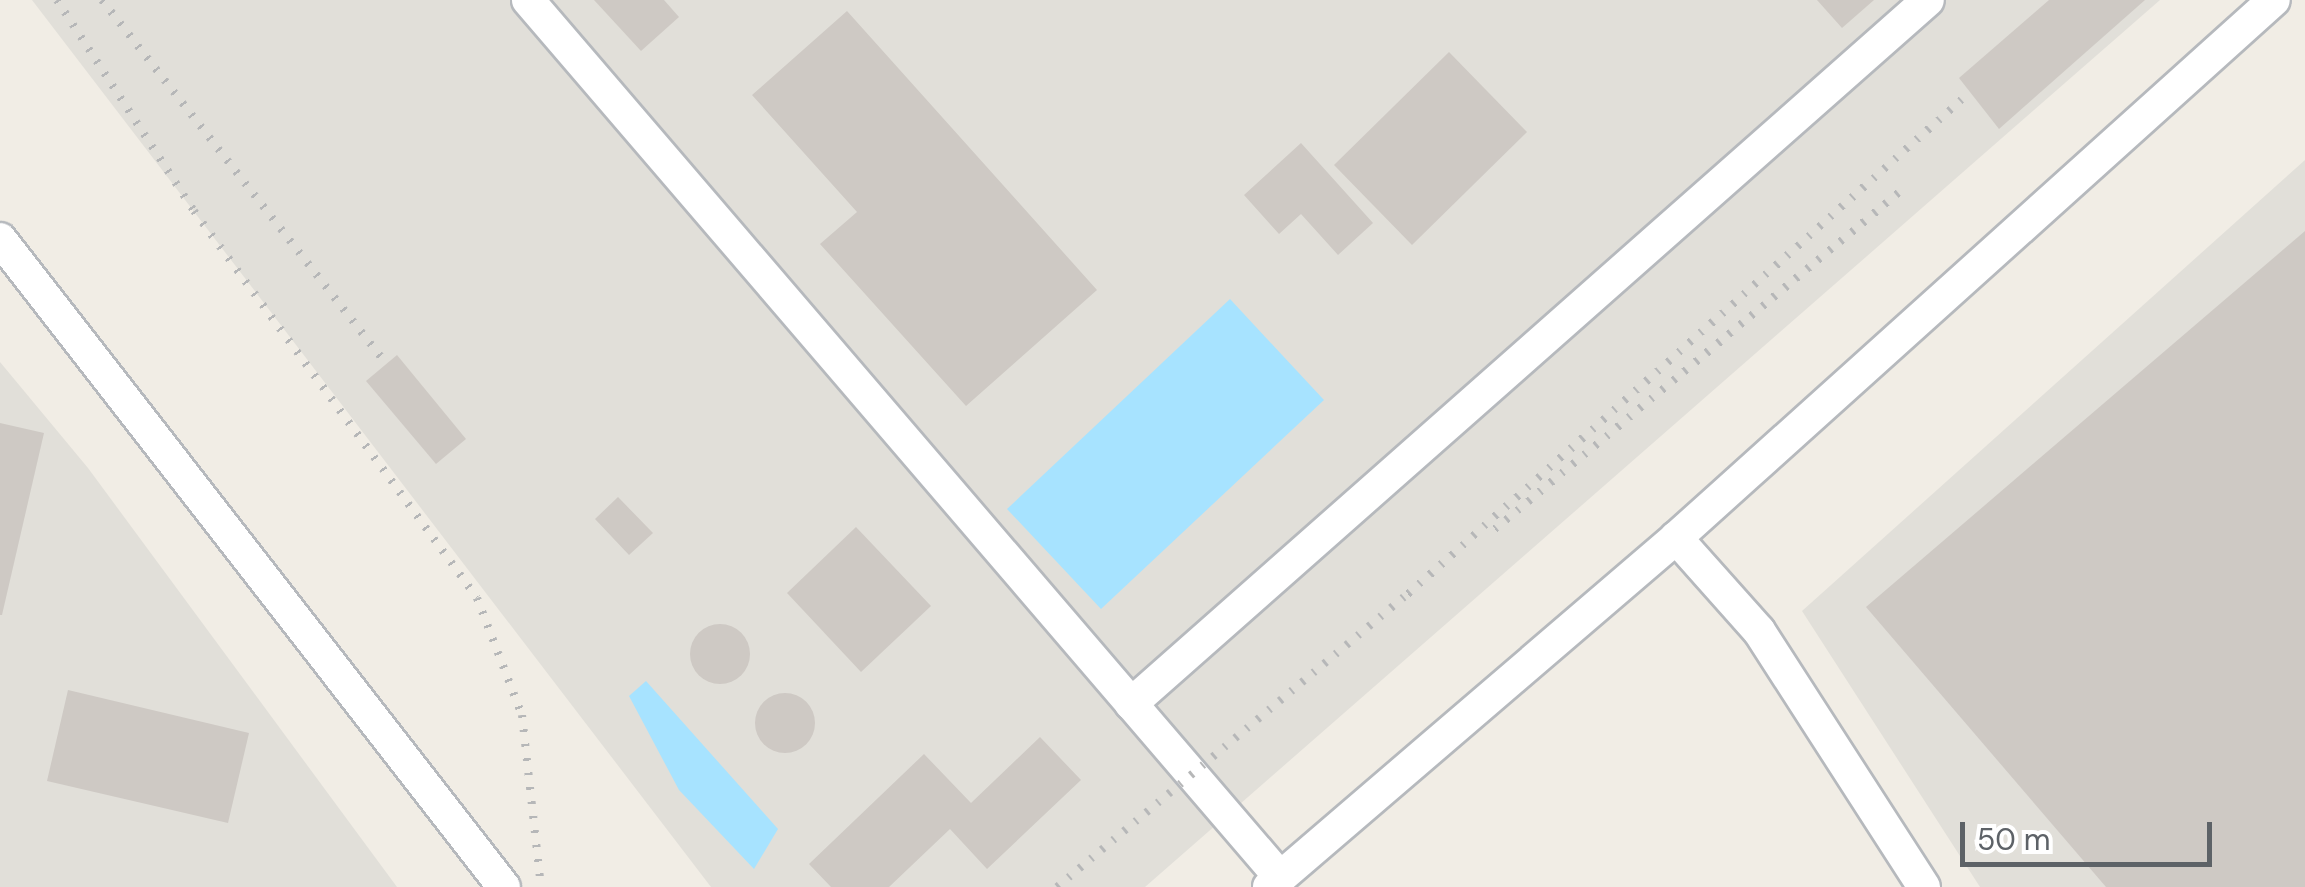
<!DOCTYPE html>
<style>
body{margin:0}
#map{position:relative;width:2305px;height:887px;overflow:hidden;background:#f1ede5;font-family:"DM Sans",sans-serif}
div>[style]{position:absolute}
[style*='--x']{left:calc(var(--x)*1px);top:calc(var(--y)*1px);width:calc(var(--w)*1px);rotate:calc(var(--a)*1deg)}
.industrial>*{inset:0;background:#e1dfd9}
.water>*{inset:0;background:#a7e3ff}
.building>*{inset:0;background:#cec9c4}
.round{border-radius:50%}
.roads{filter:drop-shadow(2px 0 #b6b9bd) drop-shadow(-2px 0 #b6b9bd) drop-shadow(0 2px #b6b9bd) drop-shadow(0 -2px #b6b9bd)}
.minor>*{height:32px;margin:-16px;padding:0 16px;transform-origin:16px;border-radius:16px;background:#fff}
.rail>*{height:8px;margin-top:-4px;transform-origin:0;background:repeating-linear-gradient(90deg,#b6b7b8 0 2.5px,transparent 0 14.5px)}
span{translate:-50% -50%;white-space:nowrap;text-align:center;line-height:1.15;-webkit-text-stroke:10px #fff;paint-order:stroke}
.scale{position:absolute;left:1960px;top:822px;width:252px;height:45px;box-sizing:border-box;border:5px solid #5d6267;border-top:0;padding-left:12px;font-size:30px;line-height:35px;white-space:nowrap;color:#5d6267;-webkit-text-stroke:8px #fff;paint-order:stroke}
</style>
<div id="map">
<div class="industrial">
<i style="clip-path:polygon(32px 0,2160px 0,1145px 887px,711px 887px)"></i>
<i style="clip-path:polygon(2305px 160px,2305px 887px,1980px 887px,1802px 611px)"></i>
<i style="clip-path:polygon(0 362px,88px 468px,397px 887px,0 887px)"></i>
</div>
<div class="water">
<i style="clip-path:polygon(1230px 299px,1324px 400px,1101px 609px,1007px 509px)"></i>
<i style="clip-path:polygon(646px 681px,778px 829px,754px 869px,679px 790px,629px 696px)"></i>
</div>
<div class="building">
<i style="clip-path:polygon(594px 0,664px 0,679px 17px,641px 51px)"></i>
<i style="clip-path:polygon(1817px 0,1874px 0,1842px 28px)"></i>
<i style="clip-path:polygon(2049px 0,2145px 0,1999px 129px,1959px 78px)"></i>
<i style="clip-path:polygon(847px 11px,1097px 290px,966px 406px,820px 244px,857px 212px,752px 95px)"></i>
<i style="clip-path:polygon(1449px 52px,1527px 132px,1412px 245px,1334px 165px)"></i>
<i style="clip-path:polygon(1301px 143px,1373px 223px,1338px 255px,1301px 214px,1279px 234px,1244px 195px)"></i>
<i style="clip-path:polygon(2305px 231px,2305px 887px,2106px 887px,1866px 607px)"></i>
<i style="clip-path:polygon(397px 355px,466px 439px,436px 464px,366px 381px)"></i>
<i style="clip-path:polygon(0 423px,44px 433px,2px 615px,0 615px)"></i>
<i style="clip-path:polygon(618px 497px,653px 533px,629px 555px,595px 519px)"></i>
<i style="clip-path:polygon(856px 527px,931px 606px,861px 672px,787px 593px)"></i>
<i class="round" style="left:690px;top:624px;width:60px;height:60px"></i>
<i style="clip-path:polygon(68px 690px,249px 733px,228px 823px,47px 781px)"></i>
<i class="round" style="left:755px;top:693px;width:60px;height:60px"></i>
<i style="clip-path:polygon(1040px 737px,1081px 780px,987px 869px,950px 829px,889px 887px,831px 887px,809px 864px,924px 754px,971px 803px)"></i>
</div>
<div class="roads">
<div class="minor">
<i style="--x:528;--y:0;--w:1155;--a:49.39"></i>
<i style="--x:0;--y:239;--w:821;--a:52.13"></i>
<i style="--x:1131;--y:704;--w:1063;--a:-41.45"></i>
<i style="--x:1269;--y:887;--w:536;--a:-40.61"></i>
<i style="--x:1924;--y:887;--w:305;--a:-122.8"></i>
<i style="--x:1759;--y:631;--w:125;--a:-131.7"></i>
<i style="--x:1676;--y:538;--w:804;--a:-41.98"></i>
</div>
</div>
<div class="rail">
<i style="--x:57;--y:0;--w:252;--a:57"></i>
<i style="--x:194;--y:211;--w:479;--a:53.8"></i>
<i style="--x:477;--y:598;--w:125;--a:69"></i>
<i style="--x:522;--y:715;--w:173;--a:83.7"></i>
<i style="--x:102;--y:0;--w:462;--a:52"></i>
<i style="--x:1495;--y:529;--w:530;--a:-39.79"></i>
<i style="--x:1057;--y:887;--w:457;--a:-39.9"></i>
<i style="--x:1408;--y:594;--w:754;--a:-41.77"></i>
</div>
<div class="scale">50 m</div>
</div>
